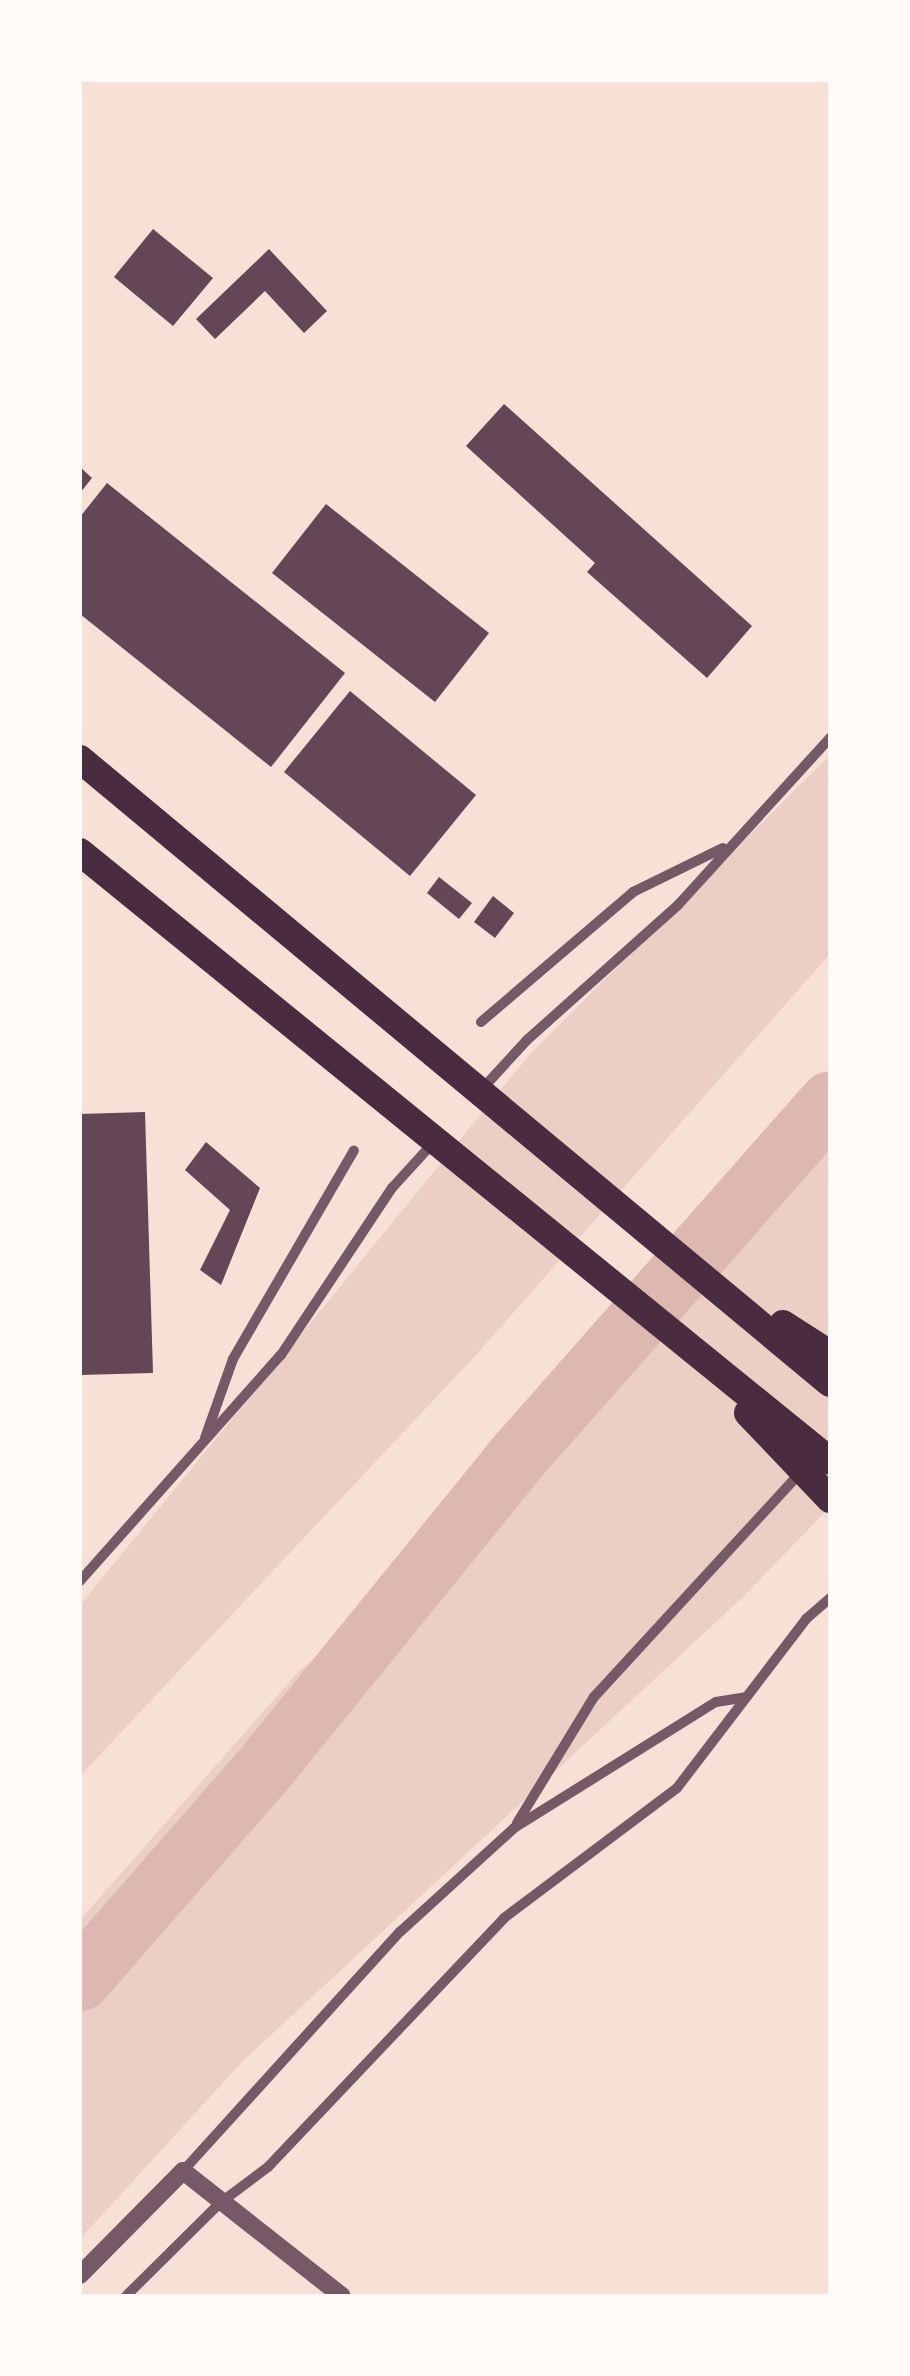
<!DOCTYPE html>
<style>
body{margin:0}
#map{position:relative;width:910px;height:2376px;overflow:hidden;background:#f7e1d7;font-family:Roboto,sans-serif}
div>[style]{position:absolute}
[style*='--x']{left:calc(var(--x)*1px);top:calc(var(--y)*1px);width:calc(var(--w)*1px);rotate:calc(var(--a)*1deg)}
.green>*{inset:0;background:#ebcfc5}
.river>*{height:62px;margin:-31px;padding:0 31px;transform-origin:31px;border-radius:31px;background:#dcb8b0}
.building>*{inset:0;background:#644757}
.minor>*{height:10px;margin:-5px;padding:0 5px;transform-origin:5px;border-radius:5px;background:#755966}
.tertiary>*{height:18px;margin:-9px;padding:0 9px;transform-origin:9px;border-radius:9px;background:#755966}
.trunk>*{height:28px;margin:-14px;padding:0 14px;transform-origin:14px;border-radius:14px;background:#4a2c40}
span{translate:-50% -50%;white-space:nowrap;text-align:center;line-height:1.15;-webkit-text-stroke:8px #fffaf5;paint-order:stroke}
.frame{position:absolute;inset:0;border:82px solid #fffaf5;pointer-events:none}
</style>
<div id="map">
<div class="green">
<i style="clip-path:polygon(830px 755px,830px 954px,476px 1355px,80px 1776px,80px 1605px,530px 1054px)"></i>
<i style="clip-path:polygon(830px 1094px,830px 1507px,742px 1598px,243px 2061px,80px 2239px,80px 1920px,298px 1672px,565px 1448px,749px 1175px)"></i>
</div>
<div class="river">
<i style="--x:80;--y:1980;--w:288;--a:-48.9"></i>
<i style="--x:269;--y:1763;--w:389;--a:-50.9"></i>
<i style="--x:514;--y:1461;--w:478;--a:-48.6"></i>
</div>
<div class="building">
<i style="clip-path:polygon(153px 229px,213px 278px,173px 326px,114px 277px)"></i>
<i style="clip-path:polygon(269px 249px,327px 311px,304px 333px,265px 291px,215px 339px,196px 319px)"></i>
<i style="clip-path:polygon(504px 404px,752px 626px,707px 678px,587px 572px,595px 563px,466px 446px)"></i>
<i style="clip-path:polygon(80px 467px,92px 478px,80px 493px)"></i>
<i style="clip-path:polygon(107px 483px,345px 673px,271px 767px,80px 614px,80px 517px)"></i>
<i style="clip-path:polygon(326px 504px,489px 633px,435px 702px,272px 573px)"></i>
<i style="clip-path:polygon(350px 691px,476px 795px,410px 876px,284px 772px)"></i>
<i style="clip-path:polygon(439px 877px,472px 903px,459px 919px,427px 893px)"></i>
<i style="clip-path:polygon(493px 896px,514px 913px,495px 938px,474px 922px)"></i>
<i style="clip-path:polygon(145px 1112px,153px 1373px,80px 1375px,80px 1114px)"></i>
<i style="clip-path:polygon(206px 1142px,260px 1188px,221px 1285px,200px 1270px,230px 1210px,185px 1170px)"></i>
</div>
<div class="minor">
<i style="--x:481;--y:1022;--w:200;--a:-40.5"></i>
<i style="--x:633;--y:892;--w:100;--a:-26.1"></i>
<i style="--x:483;--y:1088;--w:65;--a:-47.5"></i>
<i style="--x:527;--y:1040;--w:203;--a:-41.8"></i>
<i style="--x:678;--y:905;--w:226;--a:-47.7"></i>
<i style="--x:205;--y:1438;--w:84;--a:-70.5"></i>
<i style="--x:233;--y:1359;--w:241;--a:-59.9"></i>
<i style="--x:80;--y:1581;--w:302;--a:-48.4"></i>
<i style="--x:281;--y:1355;--w:201;--a:-56.4"></i>
<i style="--x:392;--y:1188;--w:59;--a:-47.7"></i>
<i style="--x:517;--y:1823;--w:148;--a:-58.6"></i>
<i style="--x:594;--y:1697;--w:306;--a:-47.4"></i>
<i style="--x:183;--y:2171;--w:324;--a:-47.8"></i>
<i style="--x:401;--y:1931;--w:153;--a:-42.3"></i>
<i style="--x:514;--y:1828;--w:238;--a:-32"></i>
<i style="--x:716;--y:1702;--w:30;--a:-9"></i>
<i style="--x:126;--y:2296;--w:132;--a:-44.7"></i>
<i style="--x:220;--y:2203;--w:60;--a:-36.9"></i>
<i style="--x:268;--y:2167;--w:343;--a:-46.5"></i>
<i style="--x:504;--y:1918;--w:216;--a:-36.9"></i>
<i style="--x:677;--y:1788;--w:213;--a:-52.6"></i>
<i style="--x:806;--y:1619;--w:32;--a:-41"></i>
</div>
<div class="tertiary">
<i style="--x:80;--y:2275;--w:146;--a:-45.3"></i>
<i style="--x:183;--y:2171;--w:202;--a:38.2"></i>
</div>
<div class="trunk">
<i style="--x:80;--y:759;--w:976;--a:39.76"></i>
<i style="--x:80;--y:852;--w:966;--a:39.08"></i>
<i style="--x:783;--y:1324;--w:56;--a:32.6"></i>
<i style="--x:748;--y:1413;--w:119;--a:46.4"></i>
</div>
<div class="frame"></div>
</div>
